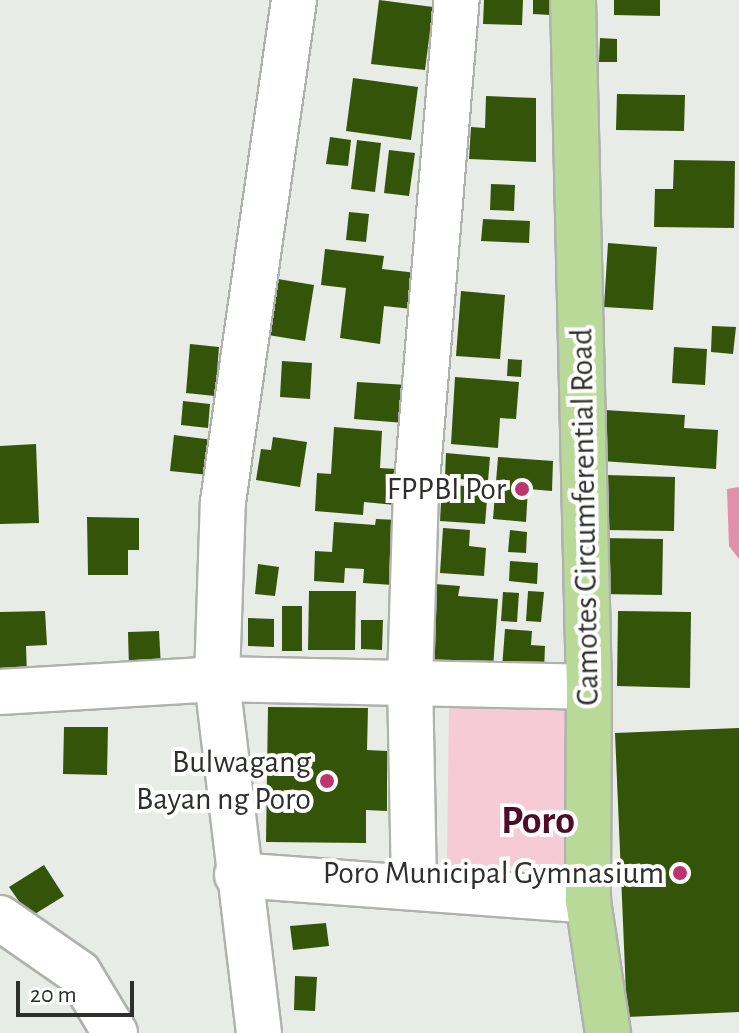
<!DOCTYPE html>
<style>
body{margin:0}
#map{position:relative;width:739px;height:1033px;overflow:hidden;background:#e8ece6;font-family:"Alegreya Sans",sans-serif}
div>[style]{position:absolute}
[style*='--x']{left:calc(var(--x)*1px);top:calc(var(--y)*1px);width:calc(var(--w)*1px);rotate:calc(var(--a)*1deg)}
.green>*{inset:0;background:#f6cad6}
.water>*{inset:0;background:#e28fa9}
.building>*{inset:0;background:#345409}
.roads{filter:drop-shadow(2px 0 #aeb1ac) drop-shadow(-2px 0 #aeb1ac) drop-shadow(0 2px #aeb1ac) drop-shadow(0 -2px #aeb1ac)}
.minor>*{height:44px;margin:-22px;padding:0 22px;transform-origin:22px;border-radius:22px;background:#fff}
.major>*{height:44px;margin:-22px;padding:0 22px;transform-origin:22px;border-radius:22px;background:#b9d998}
.dots>*{width:22px;height:22px;translate:-50% -50%;box-sizing:border-box;border:4px solid #fff;border-radius:50%}
span{translate:-50% -50%;white-space:nowrap;text-align:center;line-height:1.15;-webkit-text-stroke:8px #fff;paint-order:stroke}
.poi-label{font-size:32px;color:#2d2f2c}
.right{translate:-100% -50%;text-align:right}
.street-label{font-size:32px;color:#2d2f2c}
.district-label{font-size:40px;color:#4e0c29;font-weight:700}
.scale{position:absolute;left:16px;top:981px;width:118px;height:36px;box-sizing:border-box;border:4px solid #2d2f2c;border-top:0;padding-left:10px;font-size:24px;line-height:28px;white-space:nowrap;color:#2d2f2c;-webkit-text-stroke:6px #fff;paint-order:stroke}
</style>
<div id="map">
<div class="green">
<i style="clip-path:polygon(449px 704px,568px 706px,566px 868px,447px 866px)"></i>
</div>
<div class="water">
<i style="clip-path:polygon(739px 487px,739px 559px,729px 546px,727px 489px)"></i>
</div>
<div class="building">
<i style="clip-path:polygon(379px 0,433px 7px,425px 70px,371px 64px)"></i>
<i style="clip-path:polygon(484px 0,523px 0,522px 25px,483px 24px)"></i>
<i style="clip-path:polygon(533px 0,550px 0,550px 15px,533px 14px)"></i>
<i style="clip-path:polygon(614px 0,660px 0,660px 16px,614px 15px)"></i>
<i style="clip-path:polygon(600px 38px,617px 39px,617px 62px,599px 62px)"></i>
<i style="clip-path:polygon(353px 78px,418px 87px,411px 140px,346px 131px)"></i>
<i style="clip-path:polygon(617px 94px,685px 95px,684px 131px,616px 130px)"></i>
<i style="clip-path:polygon(486px 96px,536px 98px,536px 162px,469px 159px,471px 127px,485px 128px)"></i>
<i style="clip-path:polygon(330px 137px,351px 140px,348px 166px,326px 164px)"></i>
<i style="clip-path:polygon(357px 140px,381px 143px,375px 192px,351px 189px)"></i>
<i style="clip-path:polygon(389px 150px,415px 153px,409px 196px,384px 193px)"></i>
<i style="clip-path:polygon(674px 160px,735px 161px,734px 228px,654px 227px,655px 189px,673px 189px)"></i>
<i style="clip-path:polygon(491px 184px,515px 185px,514px 211px,490px 210px)"></i>
<i style="clip-path:polygon(349px 212px,369px 214px,366px 242px,346px 240px)"></i>
<i style="clip-path:polygon(483px 219px,530px 221px,529px 243px,481px 241px)"></i>
<i style="clip-path:polygon(608px 243px,657px 247px,653px 310px,604px 307px)"></i>
<i style="clip-path:polygon(325px 249px,384px 256px,382px 269px,417px 273px,412px 309px,384px 306px,380px 344px,340px 338px,346px 288px,321px 285px)"></i>
<i style="clip-path:polygon(278px 279px,314px 285px,305px 341px,268px 335px)"></i>
<i style="clip-path:polygon(461px 291px,505px 295px,500px 359px,456px 356px)"></i>
<i style="clip-path:polygon(712px 326px,736px 327px,733px 354px,711px 352px)"></i>
<i style="clip-path:polygon(190px 344px,219px 347px,215px 396px,186px 393px)"></i>
<i style="clip-path:polygon(674px 347px,707px 349px,705px 385px,672px 383px)"></i>
<i style="clip-path:polygon(508px 359px,522px 360px,521px 377px,507px 376px)"></i>
<i style="clip-path:polygon(282px 361px,312px 363px,310px 399px,280px 397px)"></i>
<i style="clip-path:polygon(455px 377px,519px 382px,516px 419px,500px 418px,498px 448px,451px 444px)"></i>
<i style="clip-path:polygon(357px 382px,408px 385px,405px 423px,354px 419px)"></i>
<i style="clip-path:polygon(183px 401px,210px 404px,208px 428px,181px 425px)"></i>
<i style="clip-path:polygon(605px 410px,685px 415px,684px 428px,718px 430px,716px 469px,602px 461px)"></i>
<i style="clip-path:polygon(334px 427px,382px 431px,380px 468px,397px 469px,395px 505px,364px 502px,363px 515px,315px 511px,317px 473px,331px 474px)"></i>
<i style="clip-path:polygon(174px 435px,213px 440px,209px 475px,170px 471px)"></i>
<i style="clip-path:polygon(273px 437px,307px 442px,300px 487px,256px 480px,261px 449px,271px 450px)"></i>
<i style="clip-path:polygon(36px 444px,39px 523px,0 524px,0 446px)"></i>
<i style="clip-path:polygon(446px 453px,490px 457px,488px 481px,445px 478px)"></i>
<i style="clip-path:polygon(498px 457px,553px 461px,552px 491px,528px 489px,526px 522px,493px 519px)"></i>
<i style="clip-path:polygon(606px 475px,675px 477px,674px 531px,605px 530px)"></i>
<i style="clip-path:polygon(442px 484px,488px 488px,485px 524px,440px 521px)"></i>
<i style="clip-path:polygon(87px 517px,139px 518px,139px 550px,128px 550px,128px 575px,88px 575px)"></i>
<i style="clip-path:polygon(376px 519px,398px 520px,393px 585px,363px 583px,364px 569px,345px 568px,344px 583px,314px 581px,315px 551px,332px 552px,334px 522px,375px 525px)"></i>
<i style="clip-path:polygon(443px 528px,470px 530px,469px 546px,486px 548px,484px 576px,440px 573px)"></i>
<i style="clip-path:polygon(510px 530px,527px 532px,526px 553px,508px 552px)"></i>
<i style="clip-path:polygon(601px 538px,663px 539px,662px 595px,600px 594px)"></i>
<i style="clip-path:polygon(510px 561px,538px 563px,537px 584px,509px 581px)"></i>
<i style="clip-path:polygon(258px 564px,279px 567px,275px 596px,255px 594px)"></i>
<i style="clip-path:polygon(435px 584px,460px 586px,458px 596px,498px 599px,493px 668px,430px 663px)"></i>
<i style="clip-path:polygon(309px 591px,356px 591px,355px 650px,308px 650px)"></i>
<i style="clip-path:polygon(528px 591px,544px 592px,541px 622px,526px 621px)"></i>
<i style="clip-path:polygon(503px 592px,519px 593px,517px 622px,501px 621px)"></i>
<i style="clip-path:polygon(282px 606px,302px 606px,302px 651px,282px 651px)"></i>
<i style="clip-path:polygon(45px 611px,47px 645px,26px 646px,27px 675px,0 676px,0 612px)"></i>
<i style="clip-path:polygon(618px 611px,691px 612px,690px 688px,617px 686px)"></i>
<i style="clip-path:polygon(248px 618px,274px 619px,274px 647px,248px 646px)"></i>
<i style="clip-path:polygon(361px 620px,383px 620px,382px 650px,361px 649px)"></i>
<i style="clip-path:polygon(505px 629px,532px 631px,531px 645px,545px 646px,544px 671px,502px 668px)"></i>
<i style="clip-path:polygon(159px 631px,161px 667px,129px 669px,128px 632px)"></i>
<i style="clip-path:polygon(268px 707px,368px 708px,367px 750px,387px 751px,387px 811px,366px 810px,366px 843px,266px 842px)"></i>
<i style="clip-path:polygon(64px 727px,108px 727px,107px 775px,63px 774px)"></i>
<i style="clip-path:polygon(739px 728px,739px 1012px,627px 1017px,615px 733px)"></i>
<i style="clip-path:polygon(44px 865px,64px 896px,30px 917px,9px 887px)"></i>
<i style="clip-path:polygon(326px 923px,329px 946px,293px 950px,290px 926px)"></i>
<i style="clip-path:polygon(295px 976px,317px 977px,315px 1011px,294px 1010px)"></i>
</div>
<div class="roads">
<div class="minor">
<i style="--x:0;--y:692;--w:217;--a:-3.4"></i>
<i style="--x:217;--y:679;--w:372;--a:1.2"></i>
<i style="--x:237;--y:875;--w:352;--a:4.2"></i>
<i style="--x:414;--y:886;--w:205;--a:-91.1"></i>
<i style="--x:410;--y:681;--w:187;--a:-88.2"></i>
<i style="--x:416;--y:494;--w:496;--a:-85.3"></i>
<i style="--x:0;--y:918;--w:96;--a:34.8"></i>
<i style="--x:79;--y:973;--w:70;--a:59"></i>
<i style="--x:259;--y:1033;--w:356;--a:-96.8"></i>
<i style="--x:217;--y:679;--w:177;--a:-88.1"></i>
<i style="--x:223;--y:502;--w:507;--a:-81.95"></i>
</div>
<div class="major">
<i style="--x:573;--y:0;--w:687;--a:88.67"></i>
<i style="--x:589;--y:687;--w:214;--a:90.3"></i>
<i style="--x:588;--y:901;--w:134;--a:81.4"></i>
</div>
</div>
<div class="dots">
<i style="left:522px;top:489px;background:#be346e"></i>
<i style="left:327px;top:781px;background:#be346e"></i>
<i style="left:680px;top:873px;background:#be346e"></i>
</div>
<div class="poi-label">
<span class="right" style="left:506px;top:489px">FPPBI Por</span>
<span class="right" style="left:311px;top:781px">Bulwagang<br>Bayan ng Poro</span>
<span class="right" style="left:664px;top:873px">Poro Municipal Gymnasium</span>
</div>
<div class="street-label">
<span style="left:585px;top:517px;rotate:-91deg">Camotes Circumferential Road</span>
</div>
<div class="district-label">
<span style="left:538px;top:821px">Poro</span>
</div>
<div class="scale">20 m</div>
</div>
